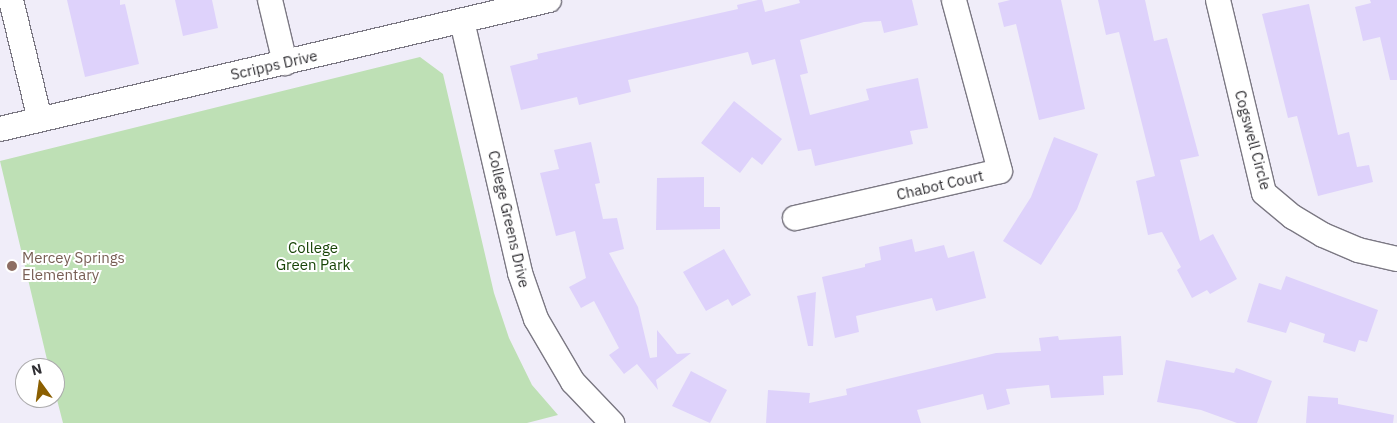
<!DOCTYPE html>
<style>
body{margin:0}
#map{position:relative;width:1397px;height:423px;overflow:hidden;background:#f0edf9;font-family:"IBM Plex Sans",sans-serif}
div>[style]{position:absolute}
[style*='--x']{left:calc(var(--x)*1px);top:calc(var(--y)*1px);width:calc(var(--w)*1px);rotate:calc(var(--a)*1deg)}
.green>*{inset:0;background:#bee0b5}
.building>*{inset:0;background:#ded2fb}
.roads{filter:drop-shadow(1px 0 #7b7883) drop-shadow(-1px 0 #7b7883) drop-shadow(0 1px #7b7883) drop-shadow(0 -1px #7b7883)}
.street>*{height:24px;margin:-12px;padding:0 12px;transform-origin:12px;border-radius:12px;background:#fff}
.dots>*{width:14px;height:14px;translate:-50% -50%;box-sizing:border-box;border:2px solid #fff;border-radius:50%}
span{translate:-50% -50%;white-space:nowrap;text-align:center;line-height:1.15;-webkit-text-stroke:4px #fff;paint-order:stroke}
.street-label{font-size:15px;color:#2f2e32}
.park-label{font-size:15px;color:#174306}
.education-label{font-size:15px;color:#785e54}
.left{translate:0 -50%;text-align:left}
.north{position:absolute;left:15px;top:358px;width:50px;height:50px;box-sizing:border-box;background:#fff;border:1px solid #acabad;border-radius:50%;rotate:346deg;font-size:14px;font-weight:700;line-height:20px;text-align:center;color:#2f2e32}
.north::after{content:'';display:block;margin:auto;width:18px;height:22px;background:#8b5f01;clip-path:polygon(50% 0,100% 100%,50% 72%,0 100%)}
</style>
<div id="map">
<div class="green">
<i style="clip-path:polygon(420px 57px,443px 74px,494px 293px,509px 338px,532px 385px,558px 415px,527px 423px,63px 423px,55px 392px,55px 368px,49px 368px,0 161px)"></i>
</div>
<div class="building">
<i style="clip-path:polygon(67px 0,120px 0,120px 5px,125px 4px,139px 64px,85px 77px)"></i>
<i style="clip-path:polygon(175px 0,212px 0,218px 28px,183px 36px)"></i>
<i style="clip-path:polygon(758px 0,762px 0,765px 12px,800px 3px,799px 0,912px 0,918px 25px,884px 33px,881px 21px,864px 22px,800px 40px,808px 73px,800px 75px,810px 115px,869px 100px,866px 89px,918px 78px,928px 128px,910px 131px,913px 144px,815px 166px,811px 149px,798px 151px,775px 59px,752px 65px,748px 52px,628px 80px,631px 92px,579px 105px,577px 97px,521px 110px,510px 66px,538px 59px,537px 54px,738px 9px,737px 5px)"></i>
<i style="clip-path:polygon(1010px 0,1061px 0,1085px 109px,1039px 120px,1016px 24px,1004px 27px,998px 3px)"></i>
<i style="clip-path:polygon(1098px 0,1145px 0,1154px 41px,1167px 38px,1199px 156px,1180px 160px,1200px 241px,1213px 234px,1237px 279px,1210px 294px,1207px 290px,1192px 298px,1177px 270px,1181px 267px,1162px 232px,1148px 235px,1136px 181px,1155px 176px,1119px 32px,1106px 35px)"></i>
<i style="clip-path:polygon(1370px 0,1397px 0,1397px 80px,1390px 80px,1380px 37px,1363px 41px,1355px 7px,1371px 3px)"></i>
<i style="clip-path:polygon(1309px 4px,1338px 135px,1349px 132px,1357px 167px,1369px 165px,1373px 182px,1318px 196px,1297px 116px,1288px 118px,1262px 14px)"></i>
<i style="clip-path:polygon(734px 101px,782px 139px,762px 165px,752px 157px,740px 173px,701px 143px)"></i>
<i style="clip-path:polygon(1054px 137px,1098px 154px,1077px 209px,1041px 265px,1003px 241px,1031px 197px)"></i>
<i style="clip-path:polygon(591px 142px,600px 183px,595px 184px,603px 219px,617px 218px,624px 249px,609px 253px,638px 307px,650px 358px,657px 357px,657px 330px,677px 354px,691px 353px,656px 380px,658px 390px,637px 364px,624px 374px,609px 355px,619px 348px,594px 301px,581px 308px,569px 287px,586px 278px,575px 231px,556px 236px,540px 173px,559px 169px,554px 150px)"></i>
<i style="clip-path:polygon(704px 177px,704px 207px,720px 207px,720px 229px,656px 230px,657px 178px)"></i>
<i style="clip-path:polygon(912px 239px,915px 252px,944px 245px,948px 258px,974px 251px,986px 298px,936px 311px,932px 298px,856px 316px,859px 332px,835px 338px,822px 277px,865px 267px,865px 264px,881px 260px,879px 247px)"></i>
<i style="clip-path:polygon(724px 249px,751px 295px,732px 306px,728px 299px,706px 311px,683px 272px)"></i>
<i style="clip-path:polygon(1286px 276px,1378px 310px,1367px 342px,1359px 340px,1355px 352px,1323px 342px,1325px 334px,1290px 322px,1286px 333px,1247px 322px,1259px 283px,1281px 290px)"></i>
<i style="clip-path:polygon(816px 292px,813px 346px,808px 346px,797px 296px)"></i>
<i style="clip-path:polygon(1058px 336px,1059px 340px,1121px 336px,1123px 375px,1103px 376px,1104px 395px,1051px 398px,1049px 385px,1006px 389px,1010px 404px,987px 410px,983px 394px,917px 410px,921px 423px,766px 423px,768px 390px,810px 393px,809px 403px,847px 395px,846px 389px,996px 353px,1041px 351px,1039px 338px)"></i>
<i style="clip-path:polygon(1166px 360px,1234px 373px,1236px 368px,1272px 381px,1257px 423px,1237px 423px,1201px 410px,1157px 402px)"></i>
<i style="clip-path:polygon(691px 371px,727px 390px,710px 423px,672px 406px)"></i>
<i style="clip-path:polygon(1308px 396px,1338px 398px,1338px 404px,1394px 415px,1393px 423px,1306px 423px)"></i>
</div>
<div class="roads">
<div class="street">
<i style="--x:11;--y:0;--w:123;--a:76.4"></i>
<i style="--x:270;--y:0;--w:65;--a:76.6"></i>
<i style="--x:1218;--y:0;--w:198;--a:76.6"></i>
<i style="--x:1264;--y:193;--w:38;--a:40"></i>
<i style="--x:1293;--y:217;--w:35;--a:31"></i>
<i style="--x:1323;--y:235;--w:38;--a:23"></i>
<i style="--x:1358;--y:250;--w:40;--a:13"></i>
<i style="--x:462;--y:21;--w:259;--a:77"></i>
<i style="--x:520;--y:273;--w:49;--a:70.8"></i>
<i style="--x:536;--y:319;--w:73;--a:59.6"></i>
<i style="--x:573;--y:382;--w:57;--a:46.4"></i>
<i style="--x:0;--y:129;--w:564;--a:-13.22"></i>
<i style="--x:795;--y:218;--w:210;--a:-12.9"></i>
<i style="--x:1000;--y:171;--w:177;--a:-105.1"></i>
</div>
</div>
<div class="dots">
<i style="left:12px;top:266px;background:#8d6e63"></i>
</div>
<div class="street-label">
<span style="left:274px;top:65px;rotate:-13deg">Scripps Drive</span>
<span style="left:1253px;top:140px;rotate:75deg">Cogswell Circle</span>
<span style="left:940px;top:185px;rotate:-13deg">Chabot Court</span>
<span style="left:509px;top:219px;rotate:77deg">College Greens Drive</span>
</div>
<div class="park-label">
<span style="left:313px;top:256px">College<br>Green Park</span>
</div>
<div class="education-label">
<span class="left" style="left:22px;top:266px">Mercey Springs<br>Elementary</span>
</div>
<div class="north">N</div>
</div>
